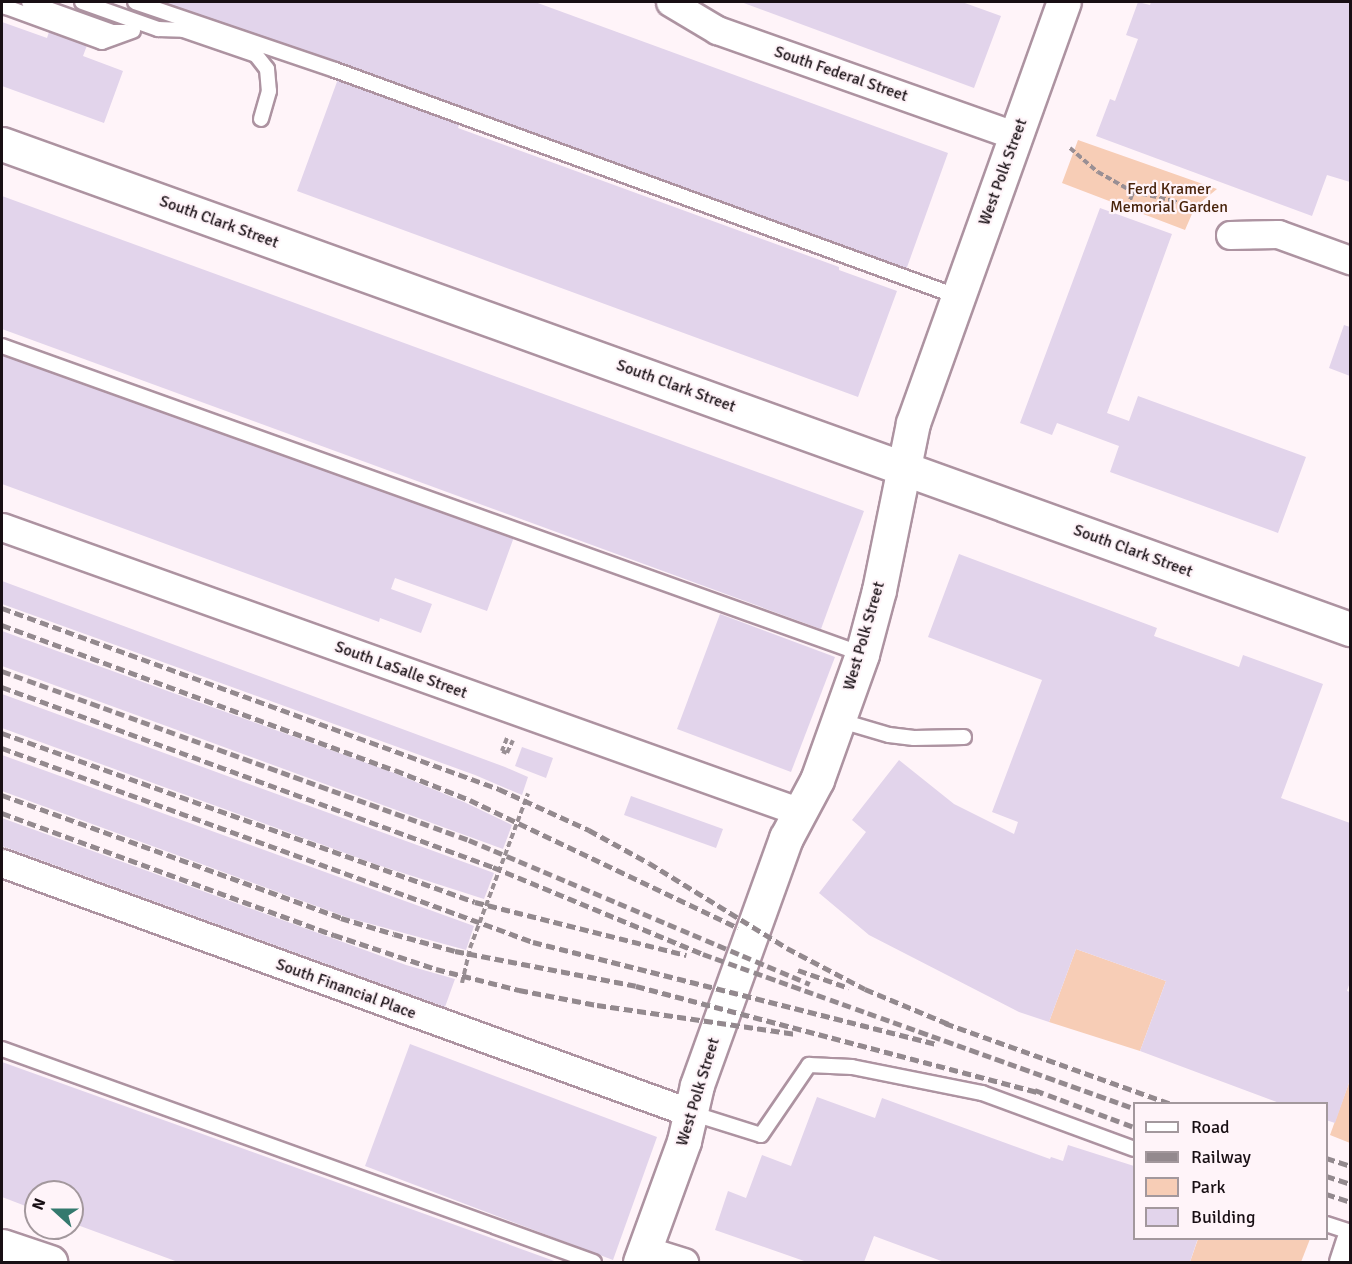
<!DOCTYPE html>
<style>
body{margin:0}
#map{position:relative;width:1352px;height:1264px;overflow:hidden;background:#fff4f9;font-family:Signika,sans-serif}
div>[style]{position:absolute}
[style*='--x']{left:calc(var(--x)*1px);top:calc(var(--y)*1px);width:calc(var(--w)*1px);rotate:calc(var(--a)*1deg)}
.green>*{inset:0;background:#f7cdb6}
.building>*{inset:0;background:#e2d4eb}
.path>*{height:4px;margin-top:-2px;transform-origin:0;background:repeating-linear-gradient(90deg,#998f94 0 6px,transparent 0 9px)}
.roads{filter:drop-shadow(2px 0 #ad93a1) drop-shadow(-2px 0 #ad93a1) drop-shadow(0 2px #ad93a1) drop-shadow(0 -2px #ad93a1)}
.service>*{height:14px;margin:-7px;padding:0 7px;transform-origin:7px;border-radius:7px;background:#fff}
.minor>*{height:27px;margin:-13.5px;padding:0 13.5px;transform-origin:13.5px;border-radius:13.5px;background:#fff}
.secondary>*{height:33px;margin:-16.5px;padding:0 16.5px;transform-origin:16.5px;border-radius:16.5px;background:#fff}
.rail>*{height:4.5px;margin-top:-2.25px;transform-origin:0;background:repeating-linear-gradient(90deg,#93898e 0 9px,transparent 0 13.5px)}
span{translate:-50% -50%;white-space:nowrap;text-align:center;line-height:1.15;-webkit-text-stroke:4.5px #fff4f9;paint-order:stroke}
.street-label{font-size:16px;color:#180f14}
.park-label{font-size:16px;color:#49240c}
.frame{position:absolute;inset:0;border:3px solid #180f14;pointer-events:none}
.legend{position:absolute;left:1133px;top:1102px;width:195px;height:138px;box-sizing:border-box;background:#fff4f9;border:2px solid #a3989d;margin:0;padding:8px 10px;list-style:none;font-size:18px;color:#180f14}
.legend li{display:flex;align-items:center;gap:12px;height:30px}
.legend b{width:30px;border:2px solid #a3989d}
.north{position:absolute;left:24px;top:1180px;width:60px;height:60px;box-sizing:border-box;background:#fff4f9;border:2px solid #a3989d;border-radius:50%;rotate:291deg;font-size:16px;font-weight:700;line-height:24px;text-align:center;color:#180f14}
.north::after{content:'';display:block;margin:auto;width:21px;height:27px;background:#34796e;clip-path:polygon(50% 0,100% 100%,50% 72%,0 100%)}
</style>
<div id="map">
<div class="green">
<i style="clip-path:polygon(1078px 140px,1217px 189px,1195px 207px,1185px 230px,1062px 183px)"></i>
<i style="clip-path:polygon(1076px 949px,1166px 981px,1140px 1051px,1049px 1022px)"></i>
<i style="clip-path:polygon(1350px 1080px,1350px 1143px,1330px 1135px)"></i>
<i style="clip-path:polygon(1198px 1239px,1310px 1239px,1301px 1262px,1190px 1262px)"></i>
</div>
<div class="building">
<i style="clip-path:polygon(162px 2px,535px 2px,948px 153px,906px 270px)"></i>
<i style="clip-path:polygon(741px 2px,962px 2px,1001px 16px,974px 88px)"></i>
<i style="clip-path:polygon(1138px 2px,1150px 5px,1151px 2px,1350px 2px,1350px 182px,1327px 175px,1312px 216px,1096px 136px,1110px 99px,1115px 101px,1138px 39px,1126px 35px)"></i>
<i style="clip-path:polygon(58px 5px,97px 19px,83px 56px,123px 71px,104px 123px,2px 86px,2px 22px,47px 38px)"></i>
<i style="clip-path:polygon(338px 79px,460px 122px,458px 128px,839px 267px,839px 270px,897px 291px,858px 397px,297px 191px)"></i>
<i style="clip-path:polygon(2px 196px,864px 511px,821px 629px,2px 329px)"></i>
<i style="clip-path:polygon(1100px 208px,1172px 234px,1107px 413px,1129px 421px,1138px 396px,1306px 457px,1278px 533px,1110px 472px,1119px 446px,1057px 423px,1052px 435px,1020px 423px)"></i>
<i style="clip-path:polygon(1344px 325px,1350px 327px,1350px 376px,1329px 368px)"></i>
<i style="clip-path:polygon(2px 349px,514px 537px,487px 611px,395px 578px,391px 589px,432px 604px,421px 633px,380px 618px,379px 622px,2px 484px)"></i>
<i style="clip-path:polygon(959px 554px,1157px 628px,1154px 636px,1239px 667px,1243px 655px,1323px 684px,1281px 798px,1350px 823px,1350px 982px,1347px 991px,1350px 992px,1350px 1080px,1335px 1123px,1326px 1120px,1326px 1104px,1282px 1104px,1140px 1051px,1166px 981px,1076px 949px,1049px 1022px,1019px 1012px,869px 935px,819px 893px,866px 832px,852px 820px,899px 760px,954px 804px,1014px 834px,1018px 822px,992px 812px,1042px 680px,928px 637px)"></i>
<i style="clip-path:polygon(2px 581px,505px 767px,528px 777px,522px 795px,475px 775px,2px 604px)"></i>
<i style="clip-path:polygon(720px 614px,835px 657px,791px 772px,677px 729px)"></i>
<i style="clip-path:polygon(2px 631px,394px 773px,464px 802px,512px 825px,503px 849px,2px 666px)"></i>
<i style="clip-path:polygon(2px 694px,494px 873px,484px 899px,378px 865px,2px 728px)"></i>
<i style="clip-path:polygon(522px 747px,553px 758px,546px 778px,515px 766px)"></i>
<i style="clip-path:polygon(2px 755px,474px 926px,466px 950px,349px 918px,2px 791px)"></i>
<i style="clip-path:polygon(631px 796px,723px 829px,716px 848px,624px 815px)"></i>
<i style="clip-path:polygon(2px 818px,406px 965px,455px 979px,445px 1007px,2px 846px)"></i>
<i style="clip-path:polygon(410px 1044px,657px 1137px,613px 1260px,365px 1166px)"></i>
<i style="clip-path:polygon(2px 1062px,472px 1231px,557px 1262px,178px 1262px,72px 1223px,72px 1192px,36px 1192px,36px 1210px,2px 1197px)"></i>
<i style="clip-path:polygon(817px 1097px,875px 1118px,882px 1098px,1050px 1159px,1051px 1157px,1063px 1161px,1068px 1145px,1134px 1166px,1134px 1238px,1198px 1238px,1190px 1262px,944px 1262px,874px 1236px,864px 1262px,807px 1262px,715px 1230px,728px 1191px,746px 1198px,762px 1155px,791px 1166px)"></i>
</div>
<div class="path">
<i style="--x:1070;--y:148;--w:37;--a:41"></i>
<i style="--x:1098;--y:172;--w:40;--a:29.7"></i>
<i style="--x:1133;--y:192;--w:39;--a:12"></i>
<i style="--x:1171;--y:200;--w:28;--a:21"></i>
<i style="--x:1127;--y:208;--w:17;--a:-69"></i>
<i style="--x:507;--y:738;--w:14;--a:111"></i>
<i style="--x:502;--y:751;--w:5;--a:22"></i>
<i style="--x:507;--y:753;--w:14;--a:-65"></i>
<i style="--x:462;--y:983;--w:36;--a:-77"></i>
<i style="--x:470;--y:948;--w:165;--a:-69.4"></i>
</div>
<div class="roads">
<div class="service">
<i style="--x:3;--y:2;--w:6;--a:59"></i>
<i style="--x:6;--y:7;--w:102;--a:20"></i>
<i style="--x:102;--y:42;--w:33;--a:-20"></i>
<i style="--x:29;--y:2;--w:89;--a:19.7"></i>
<i style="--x:113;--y:32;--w:13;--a:0"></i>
<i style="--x:82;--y:2;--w:81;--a:19.6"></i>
<i style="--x:158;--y:29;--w:25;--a:2"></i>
<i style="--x:183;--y:30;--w:77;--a:18.9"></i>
<i style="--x:256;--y:55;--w:18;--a:52"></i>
<i style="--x:267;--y:69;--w:22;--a:85"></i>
<i style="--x:269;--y:91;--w:29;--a:106"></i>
<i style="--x:135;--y:2;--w:211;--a:18.8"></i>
<i style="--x:335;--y:70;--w:664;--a:19.99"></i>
<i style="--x:2;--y:346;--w:913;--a:19.7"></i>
<i style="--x:838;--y:720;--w:53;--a:16.4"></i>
<i style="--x:889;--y:735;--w:25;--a:7"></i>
<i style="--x:914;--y:738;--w:50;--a:-1.1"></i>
<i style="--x:2;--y:1049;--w:629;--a:19.79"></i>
<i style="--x:691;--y:1113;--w:73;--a:17.4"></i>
<i style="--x:761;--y:1135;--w:85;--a:-55.6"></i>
<i style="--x:809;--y:1065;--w:43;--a:2.7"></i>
<i style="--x:852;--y:1067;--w:133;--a:11.3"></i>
<i style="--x:982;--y:1093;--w:162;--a:20.2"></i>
<i style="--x:1326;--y:1224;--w:25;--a:18"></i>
</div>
<div class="minor">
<i style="--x:670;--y:2;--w:55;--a:30.8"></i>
<i style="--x:717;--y:30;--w:317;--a:19.5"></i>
<i style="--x:1230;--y:235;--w:48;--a:-1.2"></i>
<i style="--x:1278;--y:234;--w:77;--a:19.9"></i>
<i style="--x:2;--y:527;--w:847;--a:19.65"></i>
<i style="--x:2;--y:863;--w:733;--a:19.94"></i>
<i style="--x:645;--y:1250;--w:41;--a:17.1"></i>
<i style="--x:1343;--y:1262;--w:22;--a:-72"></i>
</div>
<div class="secondary">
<i style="--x:2;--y:144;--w:1433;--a:19.79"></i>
<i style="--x:2;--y:1246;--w:51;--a:18.4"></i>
<i style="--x:640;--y:1262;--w:129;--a:-70"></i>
<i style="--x:684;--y:1141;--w:57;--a:-76.9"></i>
<i style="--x:697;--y:1085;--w:263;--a:-70.2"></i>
<i style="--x:786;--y:838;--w:66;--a:-61.9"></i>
<i style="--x:817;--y:780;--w:134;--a:-70.3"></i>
<i style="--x:862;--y:654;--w:66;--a:-75.1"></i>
<i style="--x:879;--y:590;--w:170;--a:-78.5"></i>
<i style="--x:913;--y:423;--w:447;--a:-70.3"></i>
</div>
</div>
<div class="rail">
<i style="--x:2;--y:608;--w:529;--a:20.01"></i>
<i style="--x:499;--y:789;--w:99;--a:24.5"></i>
<i style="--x:589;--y:830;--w:68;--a:28.8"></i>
<i style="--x:649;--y:863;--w:162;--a:31.6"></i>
<i style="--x:787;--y:948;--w:88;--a:27.7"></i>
<i style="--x:865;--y:989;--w:93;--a:22.7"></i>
<i style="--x:2;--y:625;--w:419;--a:20.3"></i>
<i style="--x:395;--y:770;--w:81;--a:21.8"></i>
<i style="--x:470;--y:800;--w:297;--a:25.5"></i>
<i style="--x:2;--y:671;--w:497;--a:19.9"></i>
<i style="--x:469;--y:840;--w:370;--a:22.9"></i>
<i style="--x:2;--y:687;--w:523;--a:20.13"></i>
<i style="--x:493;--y:867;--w:227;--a:22.5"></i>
<i style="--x:703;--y:954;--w:458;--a:19.7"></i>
<i style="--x:2;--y:733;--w:502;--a:19.66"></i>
<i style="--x:475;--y:902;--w:218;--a:14.1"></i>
<i style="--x:2;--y:748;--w:565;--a:20.07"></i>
<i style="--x:533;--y:942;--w:415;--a:14.2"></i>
<i style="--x:2;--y:795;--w:361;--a:19.9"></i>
<i style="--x:341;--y:918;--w:55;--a:16.8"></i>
<i style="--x:394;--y:934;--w:63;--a:15.6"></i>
<i style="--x:455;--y:951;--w:184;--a:10.9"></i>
<i style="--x:636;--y:986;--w:420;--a:14.8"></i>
<i style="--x:2;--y:813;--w:354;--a:20.2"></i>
<i style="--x:334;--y:935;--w:108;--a:18.4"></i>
<i style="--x:436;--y:969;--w:86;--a:14.2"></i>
<i style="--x:519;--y:990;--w:79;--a:10.9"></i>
<i style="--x:597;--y:1005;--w:201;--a:8.3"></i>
<i style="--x:798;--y:970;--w:54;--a:19.4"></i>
<i style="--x:945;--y:1023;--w:240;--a:19.7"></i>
<i style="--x:1035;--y:1090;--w:106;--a:20.5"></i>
<i style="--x:1326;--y:1158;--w:25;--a:18"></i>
<i style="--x:1326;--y:1176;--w:25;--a:18"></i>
<i style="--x:1326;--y:1194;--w:25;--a:18"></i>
</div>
<div class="street-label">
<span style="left:841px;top:74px;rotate:19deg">South Federal Street</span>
<span style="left:1003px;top:172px;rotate:-70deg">West Polk Street</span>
<span style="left:219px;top:222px;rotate:20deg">South Clark Street</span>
<span style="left:676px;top:386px;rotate:20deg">South Clark Street</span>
<span style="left:1133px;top:551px;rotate:20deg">South Clark Street</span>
<span style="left:864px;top:636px;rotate:-74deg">West Polk Street</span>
<span style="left:401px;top:670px;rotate:20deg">South LaSalle Street</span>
<span style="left:346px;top:989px;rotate:20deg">South Financial Place</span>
<span style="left:698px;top:1092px;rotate:-73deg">West Polk Street</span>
</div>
<div class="park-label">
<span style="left:1169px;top:198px">Ferd Kramer<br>Memorial Garden</span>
</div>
<div class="frame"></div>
<ul class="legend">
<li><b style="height:8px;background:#fff"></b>Road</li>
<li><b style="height:8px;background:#93898e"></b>Railway</li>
<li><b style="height:16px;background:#f7cdb6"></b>Park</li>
<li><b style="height:16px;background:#e2d4eb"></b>Building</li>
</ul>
<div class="north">N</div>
</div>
